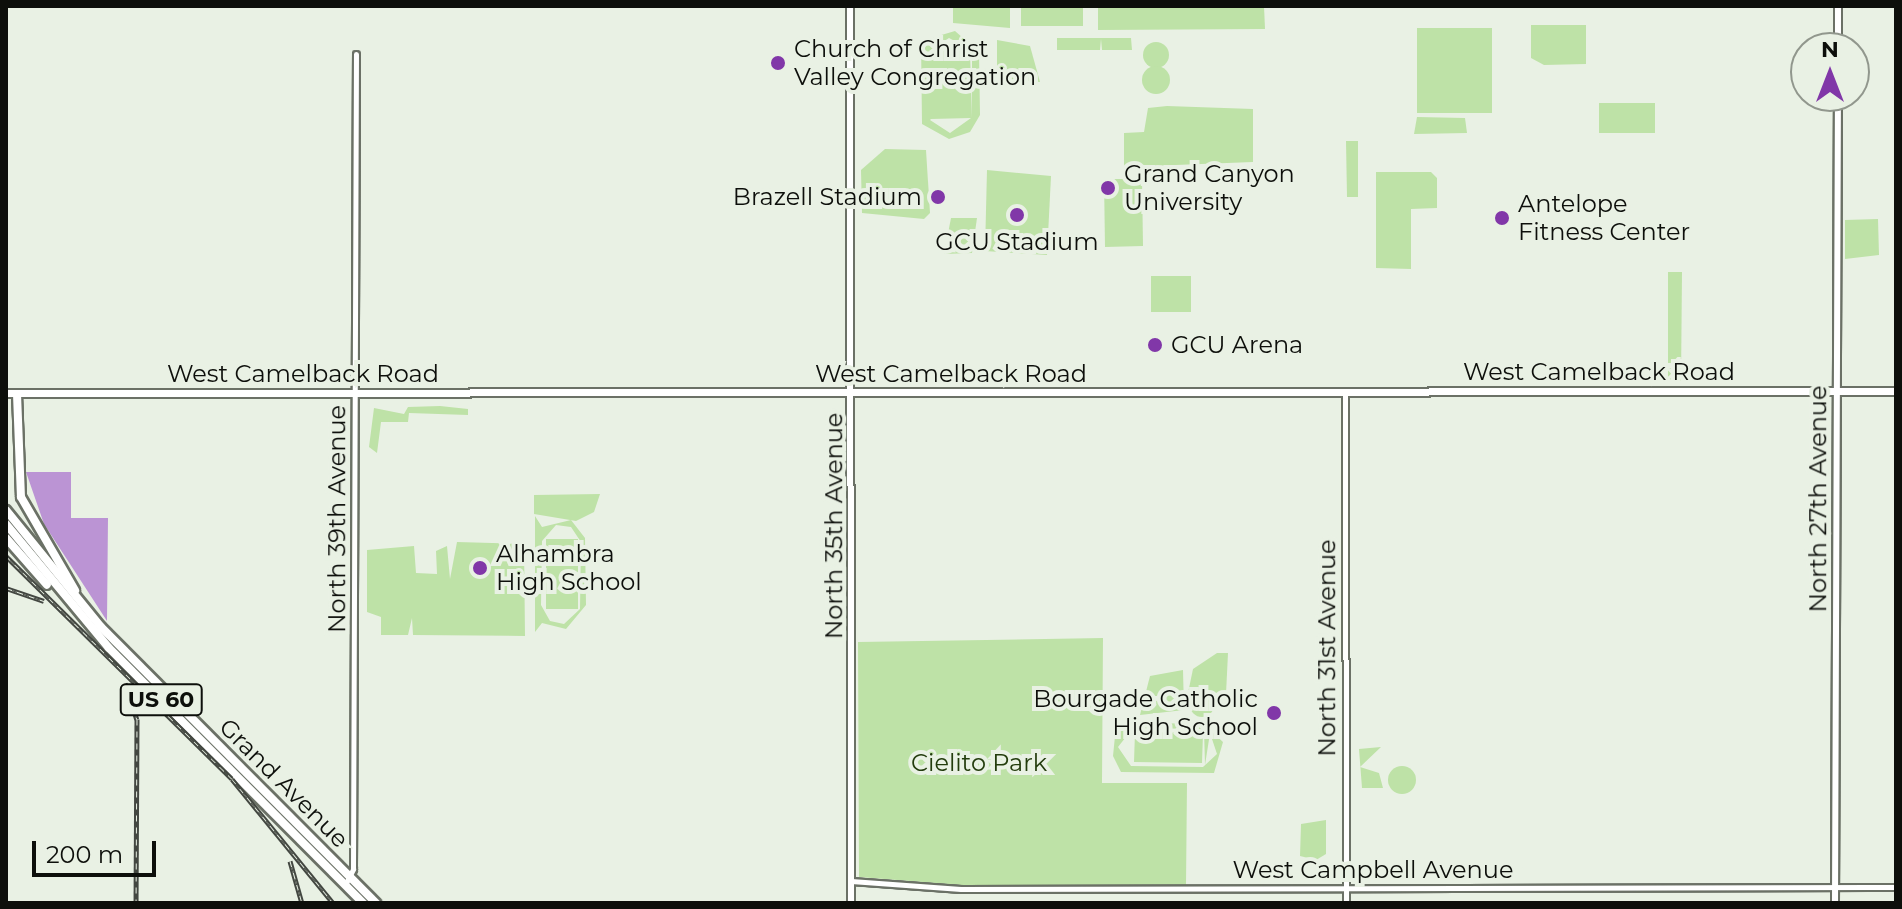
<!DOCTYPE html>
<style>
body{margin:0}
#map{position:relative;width:1902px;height:909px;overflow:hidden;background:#e9f1e4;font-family:Montserrat,sans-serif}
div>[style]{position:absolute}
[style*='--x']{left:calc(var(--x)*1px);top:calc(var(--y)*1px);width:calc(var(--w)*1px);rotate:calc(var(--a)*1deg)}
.green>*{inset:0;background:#bee2a7}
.round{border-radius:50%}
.water>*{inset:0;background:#bb94d4}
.roads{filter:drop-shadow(2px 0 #6b7166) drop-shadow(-2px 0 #6b7166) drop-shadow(0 2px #6b7166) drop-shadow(0 -2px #6b7166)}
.tertiary>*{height:5px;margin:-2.5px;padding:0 2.5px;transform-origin:2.5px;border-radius:2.5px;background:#fff}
.secondary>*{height:6px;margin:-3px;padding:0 3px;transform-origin:3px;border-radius:3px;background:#fff}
.primary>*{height:7px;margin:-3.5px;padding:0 3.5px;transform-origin:3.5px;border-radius:3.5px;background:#fff}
.trunk>*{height:8px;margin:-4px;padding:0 4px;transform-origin:4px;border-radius:4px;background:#fff}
.rail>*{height:5px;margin-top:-2.5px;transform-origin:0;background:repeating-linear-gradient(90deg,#e9f1e4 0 6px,#434741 0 12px);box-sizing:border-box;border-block:2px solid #434741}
.dots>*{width:22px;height:22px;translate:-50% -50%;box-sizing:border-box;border:4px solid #e9f1e4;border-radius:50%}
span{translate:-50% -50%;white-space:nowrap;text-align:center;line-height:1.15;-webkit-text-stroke:8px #e9f1e4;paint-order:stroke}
.shield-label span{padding:2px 6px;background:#e9f1e4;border:2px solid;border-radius:6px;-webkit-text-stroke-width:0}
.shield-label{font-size:22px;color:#0d0f0b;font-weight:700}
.poi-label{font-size:24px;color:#0d0f0b}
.left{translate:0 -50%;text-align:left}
.right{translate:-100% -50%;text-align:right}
.street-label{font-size:24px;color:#0d0f0b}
.park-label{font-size:24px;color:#233c0d}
.frame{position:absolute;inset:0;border:8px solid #0d0f0b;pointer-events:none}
.north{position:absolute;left:1790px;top:32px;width:80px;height:80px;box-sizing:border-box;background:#e9f1e4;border:2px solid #91978d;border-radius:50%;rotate:0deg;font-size:22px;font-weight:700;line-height:32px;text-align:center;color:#0d0f0b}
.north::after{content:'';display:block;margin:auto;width:28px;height:36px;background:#8137a8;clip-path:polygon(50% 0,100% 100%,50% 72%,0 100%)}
.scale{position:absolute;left:32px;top:841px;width:124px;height:36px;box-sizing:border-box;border:4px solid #0d0f0b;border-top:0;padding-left:10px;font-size:24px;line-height:28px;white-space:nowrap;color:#0d0f0b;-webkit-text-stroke:6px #e9f1e4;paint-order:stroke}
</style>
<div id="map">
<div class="green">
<i style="clip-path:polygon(953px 6px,1010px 6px,1010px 28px,953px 23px)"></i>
<i style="clip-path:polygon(1021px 6px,1083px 6px,1083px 26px,1021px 26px)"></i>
<i style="clip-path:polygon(1098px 6px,1264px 6px,1265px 29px,1098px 30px)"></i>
<i style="clip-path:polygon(1531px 25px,1586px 25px,1586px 64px,1544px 65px,1531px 58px)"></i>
<i style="clip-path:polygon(1417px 28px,1492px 28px,1492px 113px,1417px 113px)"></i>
<i style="clip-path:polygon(evenodd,955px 31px,979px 52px,980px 115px,970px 132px,949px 139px,922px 124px,921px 41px,955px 31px,949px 38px,972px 50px,972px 118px,970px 51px,929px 51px,949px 38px,955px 31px,971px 118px,950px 133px,930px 120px,931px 119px,971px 118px)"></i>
<i style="clip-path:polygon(1057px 38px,1131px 38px,1132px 50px,1102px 50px,1101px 39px,1100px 50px,1057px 50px)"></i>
<i style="clip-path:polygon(997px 40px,1030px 46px,1040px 82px,997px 78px)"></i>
<i class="round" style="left:1143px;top:42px;width:26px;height:26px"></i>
<i class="round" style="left:1142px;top:66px;width:28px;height:28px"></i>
<i style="clip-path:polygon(1599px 103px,1655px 103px,1655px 133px,1599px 133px)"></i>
<i style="clip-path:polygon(1167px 106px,1253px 109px,1253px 162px,1124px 167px,1124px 133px,1144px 132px,1148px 108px)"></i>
<i style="clip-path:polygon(1417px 117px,1465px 118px,1467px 133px,1414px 134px)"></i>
<i style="clip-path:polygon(1346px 141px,1358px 141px,1358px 197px,1347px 197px)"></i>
<i style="clip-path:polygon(885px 149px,926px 150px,930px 213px,924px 219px,862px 213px,861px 170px)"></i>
<i style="clip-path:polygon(987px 170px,1051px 176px,1047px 255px,985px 251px)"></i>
<i style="clip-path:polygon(1376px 172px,1431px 172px,1437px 178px,1437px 208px,1411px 209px,1411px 269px,1376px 268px)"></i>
<i style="clip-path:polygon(1104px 179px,1142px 179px,1143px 246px,1105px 247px)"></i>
<i style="clip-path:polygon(951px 218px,977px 218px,972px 253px,944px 254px)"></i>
<i style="clip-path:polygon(1878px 219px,1879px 255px,1845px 259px,1845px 220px)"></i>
<i style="clip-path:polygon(1668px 272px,1682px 272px,1681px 381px,1668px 381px)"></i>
<i style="clip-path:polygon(1151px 276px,1191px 276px,1191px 312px,1151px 312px)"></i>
<i style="clip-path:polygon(440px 406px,468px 409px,468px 415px,409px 413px,408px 422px,381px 422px,377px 453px,369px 447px,374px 408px,404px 414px,408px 407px)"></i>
<i style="clip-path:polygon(600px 494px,594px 512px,576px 521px,534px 514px,534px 495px)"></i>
<i style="clip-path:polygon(evenodd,535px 516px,542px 527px,571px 520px,585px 538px,586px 605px,566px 629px,542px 623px,535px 632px,535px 516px,556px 525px,571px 527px,581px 542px,580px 609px,564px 624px,550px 621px,541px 605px,542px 541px,556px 525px)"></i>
<i style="clip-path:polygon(546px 539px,578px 539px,578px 609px,546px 609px)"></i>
<i style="clip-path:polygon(457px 542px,524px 544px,525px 636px,413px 635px,412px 618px,408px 635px,381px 635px,381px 617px,367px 612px,367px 550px,414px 546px,416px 573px,437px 574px,436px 551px,447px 546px,450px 579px)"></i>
<i style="clip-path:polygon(1103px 638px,1102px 783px,1187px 783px,1186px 885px,961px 885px,859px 877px,858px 642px)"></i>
<i style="clip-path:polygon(1217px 653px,1228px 653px,1226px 694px,1188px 693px,1193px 669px)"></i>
<i style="clip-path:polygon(1183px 670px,1184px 710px,1140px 715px,1150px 676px)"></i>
<i class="round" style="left:1190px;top:693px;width:24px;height:24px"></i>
<i style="clip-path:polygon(evenodd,1202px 723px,1223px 742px,1214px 773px,1121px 772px,1113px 756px,1115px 736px,1128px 724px,1202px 723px,1133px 728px,1204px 729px,1205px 765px,1210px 733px,1217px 754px,1203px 767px,1131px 766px,1118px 747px,1133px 728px)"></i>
<i style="clip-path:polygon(1135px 732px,1203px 733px,1202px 763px,1134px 762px)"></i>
<i style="clip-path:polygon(1381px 747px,1360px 767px,1379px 773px,1383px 788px,1362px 788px,1359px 749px)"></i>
<i class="round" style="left:1388px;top:766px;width:28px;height:28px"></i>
<i style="clip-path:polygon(1326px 820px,1326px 854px,1316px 860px,1300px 856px,1301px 824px)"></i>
</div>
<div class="water">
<i style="clip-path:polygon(26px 472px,71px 472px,71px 518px,108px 518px,107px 621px,44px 524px)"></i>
</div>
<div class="roads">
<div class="tertiary">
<i style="--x:1345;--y:393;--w:510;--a:89.89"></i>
<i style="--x:851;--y:881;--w:110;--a:4.2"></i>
<i style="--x:961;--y:889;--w:935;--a:-0.12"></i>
<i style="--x:345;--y:885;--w:18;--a:-63"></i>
<i style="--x:353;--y:869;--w:815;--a:-89.79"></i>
</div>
<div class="secondary">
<i style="--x:850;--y:6;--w:897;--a:89.94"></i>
<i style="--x:1838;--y:48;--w:42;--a:-90"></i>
<i style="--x:1835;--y:903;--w:807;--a:-89.79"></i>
</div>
<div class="primary">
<i style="--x:6;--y:393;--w:1890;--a:-0.06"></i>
</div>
<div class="trunk">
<i style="--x:17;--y:394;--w:103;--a:87.8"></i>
<i style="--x:21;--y:497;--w:108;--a:59.9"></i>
<i style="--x:6;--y:510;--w:151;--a:50.9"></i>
<i style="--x:101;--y:627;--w:390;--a:45.1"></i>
<i style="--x:6;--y:524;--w:161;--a:50.3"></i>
<i style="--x:109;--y:648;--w:360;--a:45.1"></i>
<i style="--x:6;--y:538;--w:62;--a:48.9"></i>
</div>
</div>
<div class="rail">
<i style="--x:6;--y:556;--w:317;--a:44.6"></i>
<i style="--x:232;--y:779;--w:160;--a:50.8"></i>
<i style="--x:6;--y:588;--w:40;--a:18.9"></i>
<i style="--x:125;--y:683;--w:38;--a:72"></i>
<i style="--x:137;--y:719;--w:184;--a:90.3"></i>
<i style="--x:290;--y:861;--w:44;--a:74.1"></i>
</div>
<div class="dots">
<i style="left:778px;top:63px;background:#8137a8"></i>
<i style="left:1108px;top:188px;background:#8137a8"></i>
<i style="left:938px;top:197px;background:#8137a8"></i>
<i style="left:1017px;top:215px;background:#8137a8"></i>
<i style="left:1502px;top:218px;background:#8137a8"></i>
<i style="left:1155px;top:345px;background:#8137a8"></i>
<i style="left:480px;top:568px;background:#8137a8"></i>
<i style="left:1274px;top:713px;background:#8137a8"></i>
</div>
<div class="shield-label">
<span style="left:161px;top:700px">US 60</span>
</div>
<div class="poi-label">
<span class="left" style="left:794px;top:63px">Church of Christ<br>Valley Congregation</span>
<span class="left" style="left:1124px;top:188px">Grand Canyon<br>University</span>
<span class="right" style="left:922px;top:197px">Brazell Stadium</span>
<span class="left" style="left:1518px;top:218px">Antelope<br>Fitness Center</span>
<span style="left:1017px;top:242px">GCU Stadium</span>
<span class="left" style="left:1171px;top:345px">GCU Arena</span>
<span class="left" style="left:496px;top:568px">Alhambra<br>High School</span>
<span class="right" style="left:1258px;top:713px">Bourgade Catholic<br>High School</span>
</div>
<div class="street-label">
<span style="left:1599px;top:372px">West Camelback Road</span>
<span style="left:303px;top:374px">West Camelback Road</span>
<span style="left:951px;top:374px">West Camelback Road</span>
<span style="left:1818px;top:499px;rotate:-90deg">North 27th Avenue</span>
<span style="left:337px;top:519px;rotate:-90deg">North 39th Avenue</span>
<span style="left:834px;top:526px;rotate:-90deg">North 35th Avenue</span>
<span style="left:1327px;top:648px;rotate:-90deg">North 31st Avenue</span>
<span style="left:284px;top:783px;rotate:45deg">Grand Avenue</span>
<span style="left:1373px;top:870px">West Campbell Avenue</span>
</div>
<div class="park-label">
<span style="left:979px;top:763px">Cielito Park</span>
</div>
<div class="frame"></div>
<div class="north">N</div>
<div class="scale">200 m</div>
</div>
